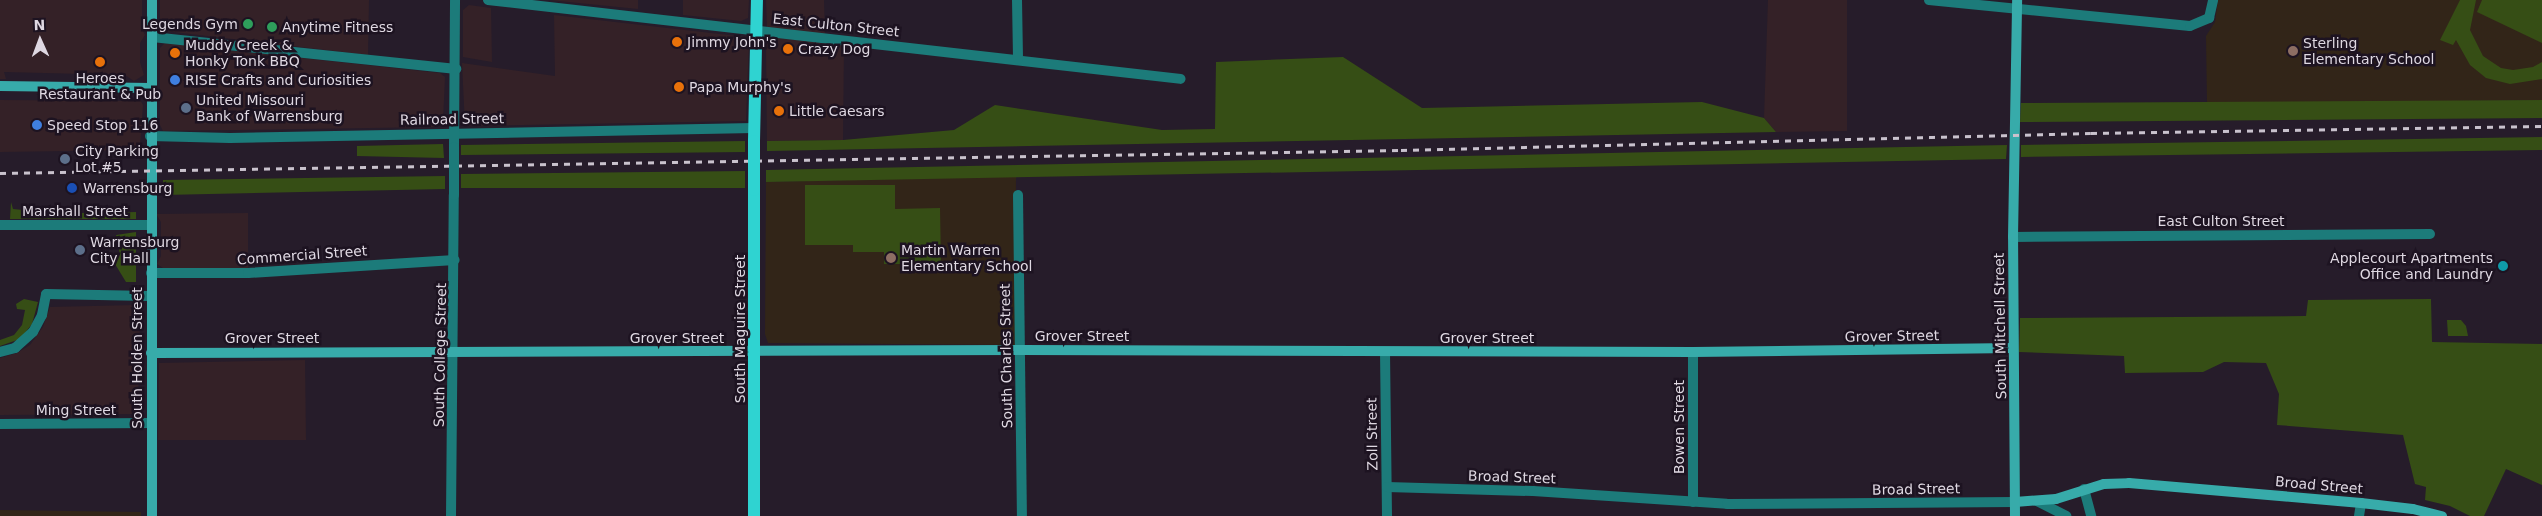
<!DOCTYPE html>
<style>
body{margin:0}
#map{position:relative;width:2542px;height:516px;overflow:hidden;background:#261c2a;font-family:"DejaVu Sans",sans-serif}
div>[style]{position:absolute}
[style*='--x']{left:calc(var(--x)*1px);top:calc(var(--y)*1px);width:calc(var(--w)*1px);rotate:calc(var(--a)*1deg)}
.commercial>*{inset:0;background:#342127}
.education>*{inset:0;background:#322518}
.green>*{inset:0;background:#364e15}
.street>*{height:10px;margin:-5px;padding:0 5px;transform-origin:5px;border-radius:5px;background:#1c7b7a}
.secondary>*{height:10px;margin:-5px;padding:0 5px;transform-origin:5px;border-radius:5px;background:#37abaa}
.primary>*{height:12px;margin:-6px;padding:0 6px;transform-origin:6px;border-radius:6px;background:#2fd3d1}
.rail>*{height:3px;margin-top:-1.5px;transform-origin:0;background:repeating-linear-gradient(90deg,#c9c2cd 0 6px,transparent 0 12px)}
.street-bridge>*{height:10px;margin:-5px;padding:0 5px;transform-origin:5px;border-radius:5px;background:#1c7b7a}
.primary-bridge>*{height:12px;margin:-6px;padding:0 6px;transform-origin:6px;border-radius:6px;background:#2fd3d1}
.dots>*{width:14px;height:14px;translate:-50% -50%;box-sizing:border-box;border:2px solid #1d1321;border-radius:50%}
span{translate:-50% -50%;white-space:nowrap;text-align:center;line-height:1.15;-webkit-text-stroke:5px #1d1321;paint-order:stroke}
.poi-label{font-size:14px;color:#dfd8e2}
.right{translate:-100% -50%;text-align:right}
.left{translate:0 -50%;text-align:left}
.street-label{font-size:14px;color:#dfd8e2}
.north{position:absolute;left:15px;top:15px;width:50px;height:50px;-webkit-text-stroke:4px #1d1321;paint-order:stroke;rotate:358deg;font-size:14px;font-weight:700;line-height:20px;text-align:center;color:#dfd8e2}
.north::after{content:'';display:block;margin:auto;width:18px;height:22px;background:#dfd8e2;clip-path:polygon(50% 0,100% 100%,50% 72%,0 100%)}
</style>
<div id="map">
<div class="commercial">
<i style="clip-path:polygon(0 0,142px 0,142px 29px,145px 35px,140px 43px,140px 62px,144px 75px,134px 81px,125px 75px,4px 72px,6px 79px,0 79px)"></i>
<i style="clip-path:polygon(160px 0,369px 0,368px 55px,165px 31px,160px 27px)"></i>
<i style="clip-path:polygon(549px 0,638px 0,638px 9px)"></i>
<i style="clip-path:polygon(683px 0,749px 0,748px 18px,741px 21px,683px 15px)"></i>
<i style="clip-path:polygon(766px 0,824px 0,825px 36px,767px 28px)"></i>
<i style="clip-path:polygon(1768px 0,1847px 0,1847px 131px,1776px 132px,1764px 118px)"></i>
<i style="clip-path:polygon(469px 5px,491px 8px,492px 62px,463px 57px,463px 10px)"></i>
<i style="clip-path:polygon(554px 15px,746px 37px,749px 42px,746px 121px,465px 126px,462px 63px,555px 76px)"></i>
<i style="clip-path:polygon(771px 37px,844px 45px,843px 140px,767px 141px,766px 45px)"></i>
<i style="clip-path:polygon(165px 43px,440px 73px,445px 77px,443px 122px,436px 127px,163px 131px,160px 125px,160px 48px)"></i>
<i style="clip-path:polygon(139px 98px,143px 105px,140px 146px,137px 150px,0 152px,0 100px,130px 101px)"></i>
<i style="clip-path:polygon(248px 213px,248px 268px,163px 268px,157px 264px,161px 256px,161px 222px,156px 214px)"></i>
<i style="clip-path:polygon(136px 305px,143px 312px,140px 318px,138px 414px,0 415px,0 358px,17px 353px,30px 345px,43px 327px,50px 307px)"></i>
<i style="clip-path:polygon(305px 360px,306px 440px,158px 440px,159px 363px)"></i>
</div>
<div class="education">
<i style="clip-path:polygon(2218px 0,2542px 0,2542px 100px,2207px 104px,2206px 36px,2215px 22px)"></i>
<i style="clip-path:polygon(1016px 176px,1015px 345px,768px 343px,765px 334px,766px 182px)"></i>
<i style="clip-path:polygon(0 510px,141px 512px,141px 516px,0 516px)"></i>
</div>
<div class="green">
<i style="clip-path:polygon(2460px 0,2476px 0,2470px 30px,2483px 56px,2501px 68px,2513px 70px,2533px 67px,2542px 62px,2542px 79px,2510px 84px,2486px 78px,2470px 65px,2456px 40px,2453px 45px,2440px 40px)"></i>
<i style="clip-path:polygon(2482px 0,2542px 0,2542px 43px,2477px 12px)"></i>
<i style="clip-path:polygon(1343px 57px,1422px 108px,1702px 102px,1764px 118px,1776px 132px,767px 151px,767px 141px,843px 140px,954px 130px,995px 105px,1162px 130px,1215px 129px,1216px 62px)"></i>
<i style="clip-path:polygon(2542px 100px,2542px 118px,2020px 122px,2021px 103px)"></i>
<i style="clip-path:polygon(2542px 137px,2542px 150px,2021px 157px,2021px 145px)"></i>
<i style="clip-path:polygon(745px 141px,745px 152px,461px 155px,461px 145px)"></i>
<i style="clip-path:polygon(443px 144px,444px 158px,357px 156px,357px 146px)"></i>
<i style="clip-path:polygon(2007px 145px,2006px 159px,766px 182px,766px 170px)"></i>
<i style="clip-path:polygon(745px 171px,745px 188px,461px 188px,461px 174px)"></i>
<i style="clip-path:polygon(445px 176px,445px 189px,163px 195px,163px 180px)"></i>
<i style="clip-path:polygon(805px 185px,895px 185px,895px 209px,940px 208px,941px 264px,884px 264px,884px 252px,853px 252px,853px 245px,805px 245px)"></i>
<i style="clip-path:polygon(11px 202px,13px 209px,54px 213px,57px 205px,59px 213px,99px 213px,98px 219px,10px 219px)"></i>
<i style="clip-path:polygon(136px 212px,136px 219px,100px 219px,101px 213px)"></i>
<i style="clip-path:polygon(136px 232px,136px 282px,126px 282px,115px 264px,116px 255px,120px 255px,116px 235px)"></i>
<i style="clip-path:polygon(24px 299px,38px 302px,32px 324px,20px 339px,0 346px,0 340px,14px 335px,22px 325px,25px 310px,17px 309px,16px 304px)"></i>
<i style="clip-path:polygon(2431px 299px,2432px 342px,2542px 344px,2542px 485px,2506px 469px,2484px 516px,2470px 516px,2450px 506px,2425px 500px,2426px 487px,2415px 484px,2403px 435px,2277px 425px,2279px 394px,2266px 363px,2224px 362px,2203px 372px,2125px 373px,2124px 356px,2019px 352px,2020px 318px,2306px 316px,2308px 300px)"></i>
<i style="clip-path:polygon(2447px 320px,2461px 320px,2466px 326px,2468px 336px,2448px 336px)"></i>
</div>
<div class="street">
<i style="--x:488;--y:0;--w:697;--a:6.5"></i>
<i style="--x:1017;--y:0;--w:59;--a:89"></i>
<i style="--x:1929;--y:0;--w:262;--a:5.7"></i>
<i style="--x:2190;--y:26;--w:21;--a:-23"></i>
<i style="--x:2209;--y:18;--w:18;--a:-77"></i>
<i style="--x:152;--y:37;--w:306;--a:6"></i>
<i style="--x:150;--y:136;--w:80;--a:1.4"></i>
<i style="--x:230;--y:138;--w:524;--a:-1.09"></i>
<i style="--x:454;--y:147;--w:147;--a:-89.6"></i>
<i style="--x:1018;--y:195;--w:321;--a:89.3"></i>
<i style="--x:0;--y:225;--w:150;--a:0"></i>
<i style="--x:2013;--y:237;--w:417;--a:-0.4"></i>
<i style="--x:151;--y:273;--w:97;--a:0"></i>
<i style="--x:248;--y:273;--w:207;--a:-3.6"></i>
<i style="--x:0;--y:352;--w:16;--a:-15"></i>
<i style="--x:15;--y:348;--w:24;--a:-42"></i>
<i style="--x:33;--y:332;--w:19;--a:-62"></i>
<i style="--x:42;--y:315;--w:21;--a:-79"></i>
<i style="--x:46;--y:294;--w:104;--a:1.1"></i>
<i style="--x:1385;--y:352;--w:164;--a:89.3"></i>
<i style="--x:0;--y:424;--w:152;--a:-0.4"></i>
<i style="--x:1387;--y:487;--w:146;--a:1.6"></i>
<i style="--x:1533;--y:491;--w:194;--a:3.8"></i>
<i style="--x:1727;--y:504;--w:288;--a:-0.4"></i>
<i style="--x:2084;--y:489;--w:28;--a:75"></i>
<i style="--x:2037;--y:501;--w:33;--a:27"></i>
<i style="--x:1693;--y:502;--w:150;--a:-90"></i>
<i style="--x:451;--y:516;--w:321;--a:-89.5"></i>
<i style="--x:2359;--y:516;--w:13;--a:-81"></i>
</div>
<div class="secondary">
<i style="--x:0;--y:86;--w:151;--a:0.8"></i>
<i style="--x:151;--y:353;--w:869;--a:-0.2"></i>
<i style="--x:1020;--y:350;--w:673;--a:0.17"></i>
<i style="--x:1693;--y:352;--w:320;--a:-0.7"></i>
<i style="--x:2015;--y:502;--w:41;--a:-4.2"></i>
<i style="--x:2056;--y:499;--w:50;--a:-17.4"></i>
<i style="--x:2104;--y:484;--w:25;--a:-2"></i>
<i style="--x:2129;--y:483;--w:233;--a:4.9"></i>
<i style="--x:2361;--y:503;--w:52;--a:6.6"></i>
<i style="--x:2413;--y:509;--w:30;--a:14"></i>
<i style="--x:152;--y:516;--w:516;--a:-90"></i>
<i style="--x:2015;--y:516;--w:279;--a:-90.4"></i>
<i style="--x:2013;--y:237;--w:237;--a:-89"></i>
</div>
<div class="primary">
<i style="--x:754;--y:141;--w:141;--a:-88.8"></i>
<i style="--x:754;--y:190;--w:326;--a:90"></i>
</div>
<div class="rail">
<i style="--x:0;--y:173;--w:1401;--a:-0.94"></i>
<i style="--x:1401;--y:150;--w:690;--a:-1.41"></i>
<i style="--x:2091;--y:133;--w:451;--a:-0.9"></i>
</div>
<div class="street-bridge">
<i style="--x:454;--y:147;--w:48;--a:90"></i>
</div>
<div class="primary-bridge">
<i style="--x:754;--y:190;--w:49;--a:-90"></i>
</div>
<div class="dots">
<i style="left:248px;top:24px;background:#2e9e5b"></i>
<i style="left:272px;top:27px;background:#2e9e5b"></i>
<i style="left:677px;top:42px;background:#e8710a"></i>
<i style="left:788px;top:49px;background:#e8710a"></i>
<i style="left:2293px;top:51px;background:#8d6e63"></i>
<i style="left:175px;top:53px;background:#e8710a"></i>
<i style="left:100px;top:62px;background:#e8710a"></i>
<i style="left:175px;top:80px;background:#3f7fe0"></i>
<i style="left:679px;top:87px;background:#e8710a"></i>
<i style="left:186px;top:108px;background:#5c6f8a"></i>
<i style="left:779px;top:111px;background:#e8710a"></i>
<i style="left:37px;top:125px;background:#3f7fe0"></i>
<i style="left:65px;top:159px;background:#5c6f8a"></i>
<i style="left:72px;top:188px;background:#1a4fb4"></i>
<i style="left:80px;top:250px;background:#5c6f8a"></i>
<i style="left:891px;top:258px;background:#8d6e63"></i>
<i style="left:2503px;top:266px;background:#0f9aa8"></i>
</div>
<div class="poi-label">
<span class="right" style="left:238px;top:24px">Legends Gym</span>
<span class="left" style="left:282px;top:27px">Anytime Fitness</span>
<span class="left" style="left:687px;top:42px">Jimmy John's</span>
<span class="left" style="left:2303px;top:51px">Sterling<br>Elementary School</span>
<span class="left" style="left:185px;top:53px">Muddy Creek &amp;<br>Honky Tonk BBQ</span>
<span class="left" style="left:798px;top:49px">Crazy Dog</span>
<span style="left:100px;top:86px">Heroes<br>Restaurant &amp; Pub</span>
<span class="left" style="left:185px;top:80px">RISE Crafts and Curiosities</span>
<span class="left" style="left:689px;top:87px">Papa Murphy's</span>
<span class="left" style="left:196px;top:108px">United Missouri<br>Bank of Warrensburg</span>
<span class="left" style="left:789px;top:111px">Little Caesars</span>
<span class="left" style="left:47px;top:125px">Speed Stop 116</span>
<span class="left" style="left:75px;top:159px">City Parking<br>Lot #5</span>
<span class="left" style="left:83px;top:188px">Warrensburg</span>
<span class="left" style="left:90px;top:250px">Warrensburg<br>City Hall</span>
<span class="left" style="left:901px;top:258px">Martin Warren<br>Elementary School</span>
<span class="right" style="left:2493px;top:266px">Applecourt Apartments<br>Office and Laundry</span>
</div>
<div class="street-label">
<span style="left:836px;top:25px;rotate:6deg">East Culton Street</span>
<span style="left:452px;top:119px;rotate:-1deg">Railroad Street</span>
<span style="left:75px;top:211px">Marshall Street</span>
<span style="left:2221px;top:221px">East Culton Street</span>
<span style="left:302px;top:255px;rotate:-4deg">Commercial Street</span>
<span style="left:2000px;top:326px;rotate:-91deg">South Mitchell Street</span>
<span style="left:740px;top:329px;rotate:-90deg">South Maguire Street</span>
<span style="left:1082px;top:336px">Grover Street</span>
<span style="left:1892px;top:336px;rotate:-1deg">Grover Street</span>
<span style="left:272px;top:338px">Grover Street</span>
<span style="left:677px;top:338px">Grover Street</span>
<span style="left:1487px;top:338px">Grover Street</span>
<span style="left:440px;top:355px;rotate:-89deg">South College Street</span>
<span style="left:1006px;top:356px;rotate:-91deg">South Charles Street</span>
<span style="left:137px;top:358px;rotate:-90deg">South Holden Street</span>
<span style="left:76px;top:410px">Ming Street</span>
<span style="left:1679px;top:427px;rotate:-90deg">Bowen Street</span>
<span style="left:1372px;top:434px;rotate:-91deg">Zoll Street</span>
<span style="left:1512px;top:477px;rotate:2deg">Broad Street</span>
<span style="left:2319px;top:485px;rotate:5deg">Broad Street</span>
<span style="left:1916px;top:489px;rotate:-1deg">Broad Street</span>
</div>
<div class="north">N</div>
</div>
